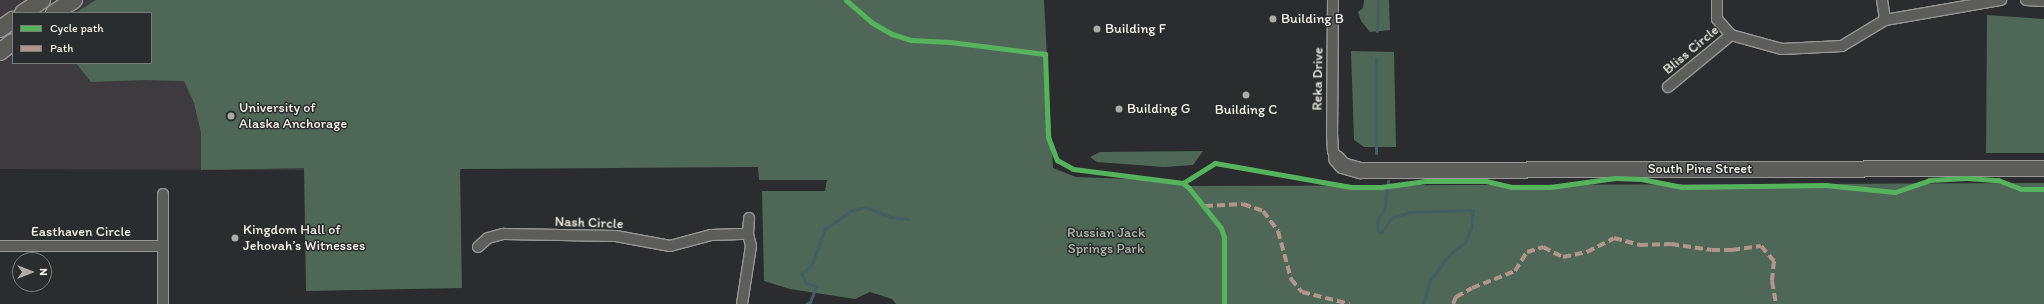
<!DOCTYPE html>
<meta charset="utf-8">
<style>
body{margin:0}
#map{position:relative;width:2044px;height:304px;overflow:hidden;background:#2b2c2d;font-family:Itim,sans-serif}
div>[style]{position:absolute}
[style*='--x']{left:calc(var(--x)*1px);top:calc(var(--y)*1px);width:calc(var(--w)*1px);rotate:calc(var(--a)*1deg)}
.built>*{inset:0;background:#3d3b3e}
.green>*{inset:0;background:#4f6757}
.stream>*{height:3px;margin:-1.5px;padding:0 1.5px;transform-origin:1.5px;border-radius:1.5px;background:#445f63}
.roads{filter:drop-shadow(1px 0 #979796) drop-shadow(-1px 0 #979796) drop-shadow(0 1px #979796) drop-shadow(0 -1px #979796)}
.street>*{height:10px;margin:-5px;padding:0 5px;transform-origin:5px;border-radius:5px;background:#5d5d5c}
.secondary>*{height:15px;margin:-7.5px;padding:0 7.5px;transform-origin:7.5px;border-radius:7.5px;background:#5d5d5c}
.primary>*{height:16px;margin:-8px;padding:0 8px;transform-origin:8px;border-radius:8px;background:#5a5b57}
.quiet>*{height:4px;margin-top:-2px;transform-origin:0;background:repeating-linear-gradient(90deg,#b2968c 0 8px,transparent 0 12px)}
.cycleway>*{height:5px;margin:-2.5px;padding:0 2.5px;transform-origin:2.5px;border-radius:2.5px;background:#56b35d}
.dots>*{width:11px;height:11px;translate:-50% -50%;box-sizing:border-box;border:2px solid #2a2d2e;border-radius:50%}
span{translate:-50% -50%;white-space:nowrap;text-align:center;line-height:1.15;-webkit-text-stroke:3px #2a2d2e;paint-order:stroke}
.poi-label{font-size:14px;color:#f4f1e8}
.left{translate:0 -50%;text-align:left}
.street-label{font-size:14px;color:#f4f1e8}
.park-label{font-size:14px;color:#acb7aa}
.legend{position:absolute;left:12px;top:12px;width:140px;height:52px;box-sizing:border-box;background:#2a2d2e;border:1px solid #7b7b78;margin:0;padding:5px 7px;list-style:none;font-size:12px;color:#f4f1e8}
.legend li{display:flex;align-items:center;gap:8px;height:20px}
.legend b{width:20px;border:1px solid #7b7b78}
.north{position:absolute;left:12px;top:252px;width:40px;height:40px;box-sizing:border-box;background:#2a2d2e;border:1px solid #7b7b78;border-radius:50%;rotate:90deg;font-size:11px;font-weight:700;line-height:16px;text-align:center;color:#f4f1e8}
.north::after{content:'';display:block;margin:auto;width:14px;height:18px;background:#aeaca7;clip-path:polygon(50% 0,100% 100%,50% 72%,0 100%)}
</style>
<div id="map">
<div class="built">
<i style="clip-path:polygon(evenodd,0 0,462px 0,461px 171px,0 169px,0 0,13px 13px,151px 13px,151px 63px,13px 63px,13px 13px)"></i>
</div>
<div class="green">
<i style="clip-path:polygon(96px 0,1044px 0,1053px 168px,1076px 177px,1160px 180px,1183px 183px,1181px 186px,2044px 183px,2044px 304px,896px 304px,892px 299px,870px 292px,855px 299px,790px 289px,764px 281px,762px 191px,825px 191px,827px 180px,759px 180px,758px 167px,460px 169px,462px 288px,306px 291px,304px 168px,201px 170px,201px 133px,194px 103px,184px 81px,144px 80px,91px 82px,76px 63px,151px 63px,151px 13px,75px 13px)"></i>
<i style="clip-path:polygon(1364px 0,1389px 0,1390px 30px,1370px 32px,1361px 21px,1358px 12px,1363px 8px)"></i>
<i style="clip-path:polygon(1987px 15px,2044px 19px,2044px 153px,1986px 153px)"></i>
<i style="clip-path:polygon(1351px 51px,1394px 52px,1396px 147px,1364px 147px,1354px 140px)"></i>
<i style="clip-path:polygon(1203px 151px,1193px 165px,1164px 167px,1097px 162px,1090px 157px,1100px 152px)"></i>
</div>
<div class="stream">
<i style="--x:1377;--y:31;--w:31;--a:-88"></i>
<i style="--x:1376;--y:153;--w:95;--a:-90"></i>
<i style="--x:1388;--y:181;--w:26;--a:97"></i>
<i style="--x:1385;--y:207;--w:16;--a:120"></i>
<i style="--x:1377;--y:221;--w:11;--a:85"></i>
<i style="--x:1378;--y:232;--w:4;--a:0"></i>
<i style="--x:1382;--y:232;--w:17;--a:-57"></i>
<i style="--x:1391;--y:218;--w:20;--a:-18"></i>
<i style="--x:1410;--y:212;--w:63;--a:-1.8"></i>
<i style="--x:1473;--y:210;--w:18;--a:96"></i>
<i style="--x:1471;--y:228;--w:15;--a:113"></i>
<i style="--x:1465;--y:242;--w:21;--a:141"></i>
<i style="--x:1449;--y:255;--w:31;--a:127"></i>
<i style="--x:1430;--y:280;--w:25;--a:106"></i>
<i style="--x:806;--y:304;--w:4;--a:-27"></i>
<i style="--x:810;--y:302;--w:17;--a:-69"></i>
<i style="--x:816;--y:286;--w:10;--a:-163"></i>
<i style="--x:806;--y:283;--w:10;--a:-114"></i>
<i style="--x:802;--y:274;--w:14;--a:-45"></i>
<i style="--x:812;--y:264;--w:37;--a:-70"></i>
<i style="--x:825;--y:229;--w:32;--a:-35"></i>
<i style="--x:851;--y:211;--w:15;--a:-16"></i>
<i style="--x:865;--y:207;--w:30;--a:21"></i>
<i style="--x:893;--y:218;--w:15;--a:4"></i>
</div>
<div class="roads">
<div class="street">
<i style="--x:1333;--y:0;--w:133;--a:90.4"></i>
<i style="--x:1332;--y:133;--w:18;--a:87"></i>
<i style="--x:1333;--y:151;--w:8;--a:67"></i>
<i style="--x:1717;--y:0;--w:19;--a:90"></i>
<i style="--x:1717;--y:19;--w:21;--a:49"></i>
<i style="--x:1731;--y:35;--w:53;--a:15.4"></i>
<i style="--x:1782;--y:49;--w:60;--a:-2.9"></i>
<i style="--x:1842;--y:46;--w:50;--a:-31.2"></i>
<i style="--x:1885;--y:20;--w:118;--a:-9.8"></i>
<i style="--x:1882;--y:0;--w:20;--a:81"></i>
<i style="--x:2026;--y:0;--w:18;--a:3"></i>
<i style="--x:1668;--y:87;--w:82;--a:-39.5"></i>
<i style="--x:163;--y:194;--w:110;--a:90"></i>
<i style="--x:0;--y:246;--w:162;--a:0"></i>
<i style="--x:478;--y:247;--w:13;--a:-42"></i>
<i style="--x:488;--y:238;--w:16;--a:-15"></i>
<i style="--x:503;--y:234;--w:113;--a:1"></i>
<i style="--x:616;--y:236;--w:55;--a:10.5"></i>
<i style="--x:670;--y:246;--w:42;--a:-15"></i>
<i style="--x:711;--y:235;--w:37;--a:-2"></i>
<i style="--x:742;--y:304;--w:59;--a:-81.2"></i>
<i style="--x:751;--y:246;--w:12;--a:-104"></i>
<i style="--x:748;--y:234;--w:16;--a:-86"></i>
</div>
<div class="secondary">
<i style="--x:1336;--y:158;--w:9;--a:49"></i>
<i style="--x:1342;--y:165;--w:19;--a:16"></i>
<i style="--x:1360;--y:170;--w:684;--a:-0.17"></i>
</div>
<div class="primary">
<i style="--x:23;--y:13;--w:23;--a:-34"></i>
<i style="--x:54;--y:13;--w:24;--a:-33"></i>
<i style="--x:0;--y:29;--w:16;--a:-35"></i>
<i style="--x:0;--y:52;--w:16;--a:-38"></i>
</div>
</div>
<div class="quiet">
<i style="--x:1205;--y:206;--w:38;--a:-3"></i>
<i style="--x:1243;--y:204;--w:21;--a:19"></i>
<i style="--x:1263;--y:211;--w:25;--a:53"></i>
<i style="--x:1278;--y:231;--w:50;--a:74.8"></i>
<i style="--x:1291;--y:279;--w:17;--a:50"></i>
<i style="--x:1302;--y:292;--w:49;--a:14"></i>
<i style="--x:1453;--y:304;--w:8;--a:-67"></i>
<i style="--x:1456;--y:297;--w:18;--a:-29"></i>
<i style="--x:1472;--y:288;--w:46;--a:-21.6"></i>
<i style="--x:1515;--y:271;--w:22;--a:-58"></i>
<i style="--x:1527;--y:252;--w:17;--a:-17"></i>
<i style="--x:1543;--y:247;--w:22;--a:27"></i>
<i style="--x:1563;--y:257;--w:25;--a:-12"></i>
<i style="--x:1587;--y:252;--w:30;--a:-27"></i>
<i style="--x:1614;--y:238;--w:27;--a:15"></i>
<i style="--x:1640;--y:245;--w:31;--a:-2"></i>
<i style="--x:1671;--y:244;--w:41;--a:8.3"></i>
<i style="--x:1712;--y:250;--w:20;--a:0"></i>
<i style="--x:1732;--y:250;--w:29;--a:-8"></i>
<i style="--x:1761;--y:246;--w:20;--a:49"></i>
<i style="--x:1774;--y:261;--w:20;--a:96"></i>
<i style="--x:1772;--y:281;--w:23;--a:80"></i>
</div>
<div class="cycleway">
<i style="--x:846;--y:0;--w:33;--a:41"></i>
<i style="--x:871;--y:22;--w:24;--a:30"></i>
<i style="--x:892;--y:34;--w:20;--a:18"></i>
<i style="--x:911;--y:40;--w:39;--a:3"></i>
<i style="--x:950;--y:42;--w:96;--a:7.2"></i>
<i style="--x:1045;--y:54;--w:83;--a:87.9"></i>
<i style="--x:1048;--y:137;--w:25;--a:69"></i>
<i style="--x:1057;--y:160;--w:18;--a:29"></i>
<i style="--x:1073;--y:169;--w:111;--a:7.3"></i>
<i style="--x:1183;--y:183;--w:8;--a:40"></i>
<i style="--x:1189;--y:188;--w:51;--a:51.3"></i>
<i style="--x:1221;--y:228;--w:9;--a:72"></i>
<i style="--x:1224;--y:237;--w:67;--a:90"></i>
<i style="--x:1183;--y:183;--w:38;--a:-32"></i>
<i style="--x:1215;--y:163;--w:138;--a:10"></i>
<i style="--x:1351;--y:187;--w:30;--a:0"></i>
<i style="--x:1381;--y:187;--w:45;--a:-7.6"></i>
<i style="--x:1426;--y:181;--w:60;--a:0"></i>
<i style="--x:1486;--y:181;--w:26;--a:13"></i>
<i style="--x:1511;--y:187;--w:39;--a:0"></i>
<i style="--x:1550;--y:187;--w:66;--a:-7.9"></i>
<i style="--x:1615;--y:178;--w:26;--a:2"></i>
<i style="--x:1641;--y:179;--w:42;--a:11"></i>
<i style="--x:1682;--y:187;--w:143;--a:-0.8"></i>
<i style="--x:1825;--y:185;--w:70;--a:5.7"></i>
<i style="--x:1895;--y:192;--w:36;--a:-19"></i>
<i style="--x:1929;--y:180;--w:38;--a:-3"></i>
<i style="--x:1967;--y:178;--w:31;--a:4"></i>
<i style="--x:1998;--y:180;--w:25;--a:21"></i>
<i style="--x:2021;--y:189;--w:23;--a:0"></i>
</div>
<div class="dots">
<i style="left:1273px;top:19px;background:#aeaca7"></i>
<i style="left:1097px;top:29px;background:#aeaca7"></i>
<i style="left:1246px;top:95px;background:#aeaca7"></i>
<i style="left:1119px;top:109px;background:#aeaca7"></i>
<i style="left:231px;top:116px;background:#aeaca7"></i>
<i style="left:235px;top:238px;background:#aeaca7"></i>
</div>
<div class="poi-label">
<span class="left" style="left:1281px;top:19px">Building B</span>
<span class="left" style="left:1105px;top:29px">Building F</span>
<span class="left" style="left:239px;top:116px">University of<br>Alaska Anchorage</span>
<span class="left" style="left:1127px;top:109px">Building G</span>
<span style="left:1246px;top:110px">Building C</span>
<span class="left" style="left:243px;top:238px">Kingdom Hall of<br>Jehovah’s Witnesses</span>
</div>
<div class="street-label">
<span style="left:1691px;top:50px;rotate:-40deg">Bliss Circle</span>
<span style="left:1318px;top:79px;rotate:-89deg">Reka Drive</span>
<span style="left:1700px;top:169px">South Pine Street</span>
<span style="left:589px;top:223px;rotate:2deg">Nash Circle</span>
<span style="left:81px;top:232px">Easthaven Circle</span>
</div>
<div class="park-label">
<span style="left:1106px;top:241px">Russian Jack<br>Springs Park</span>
</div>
<ul class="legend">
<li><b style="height:5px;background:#56b35d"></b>Cycle path</li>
<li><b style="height:5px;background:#b2968c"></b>Path</li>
</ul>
<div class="north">N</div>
</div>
